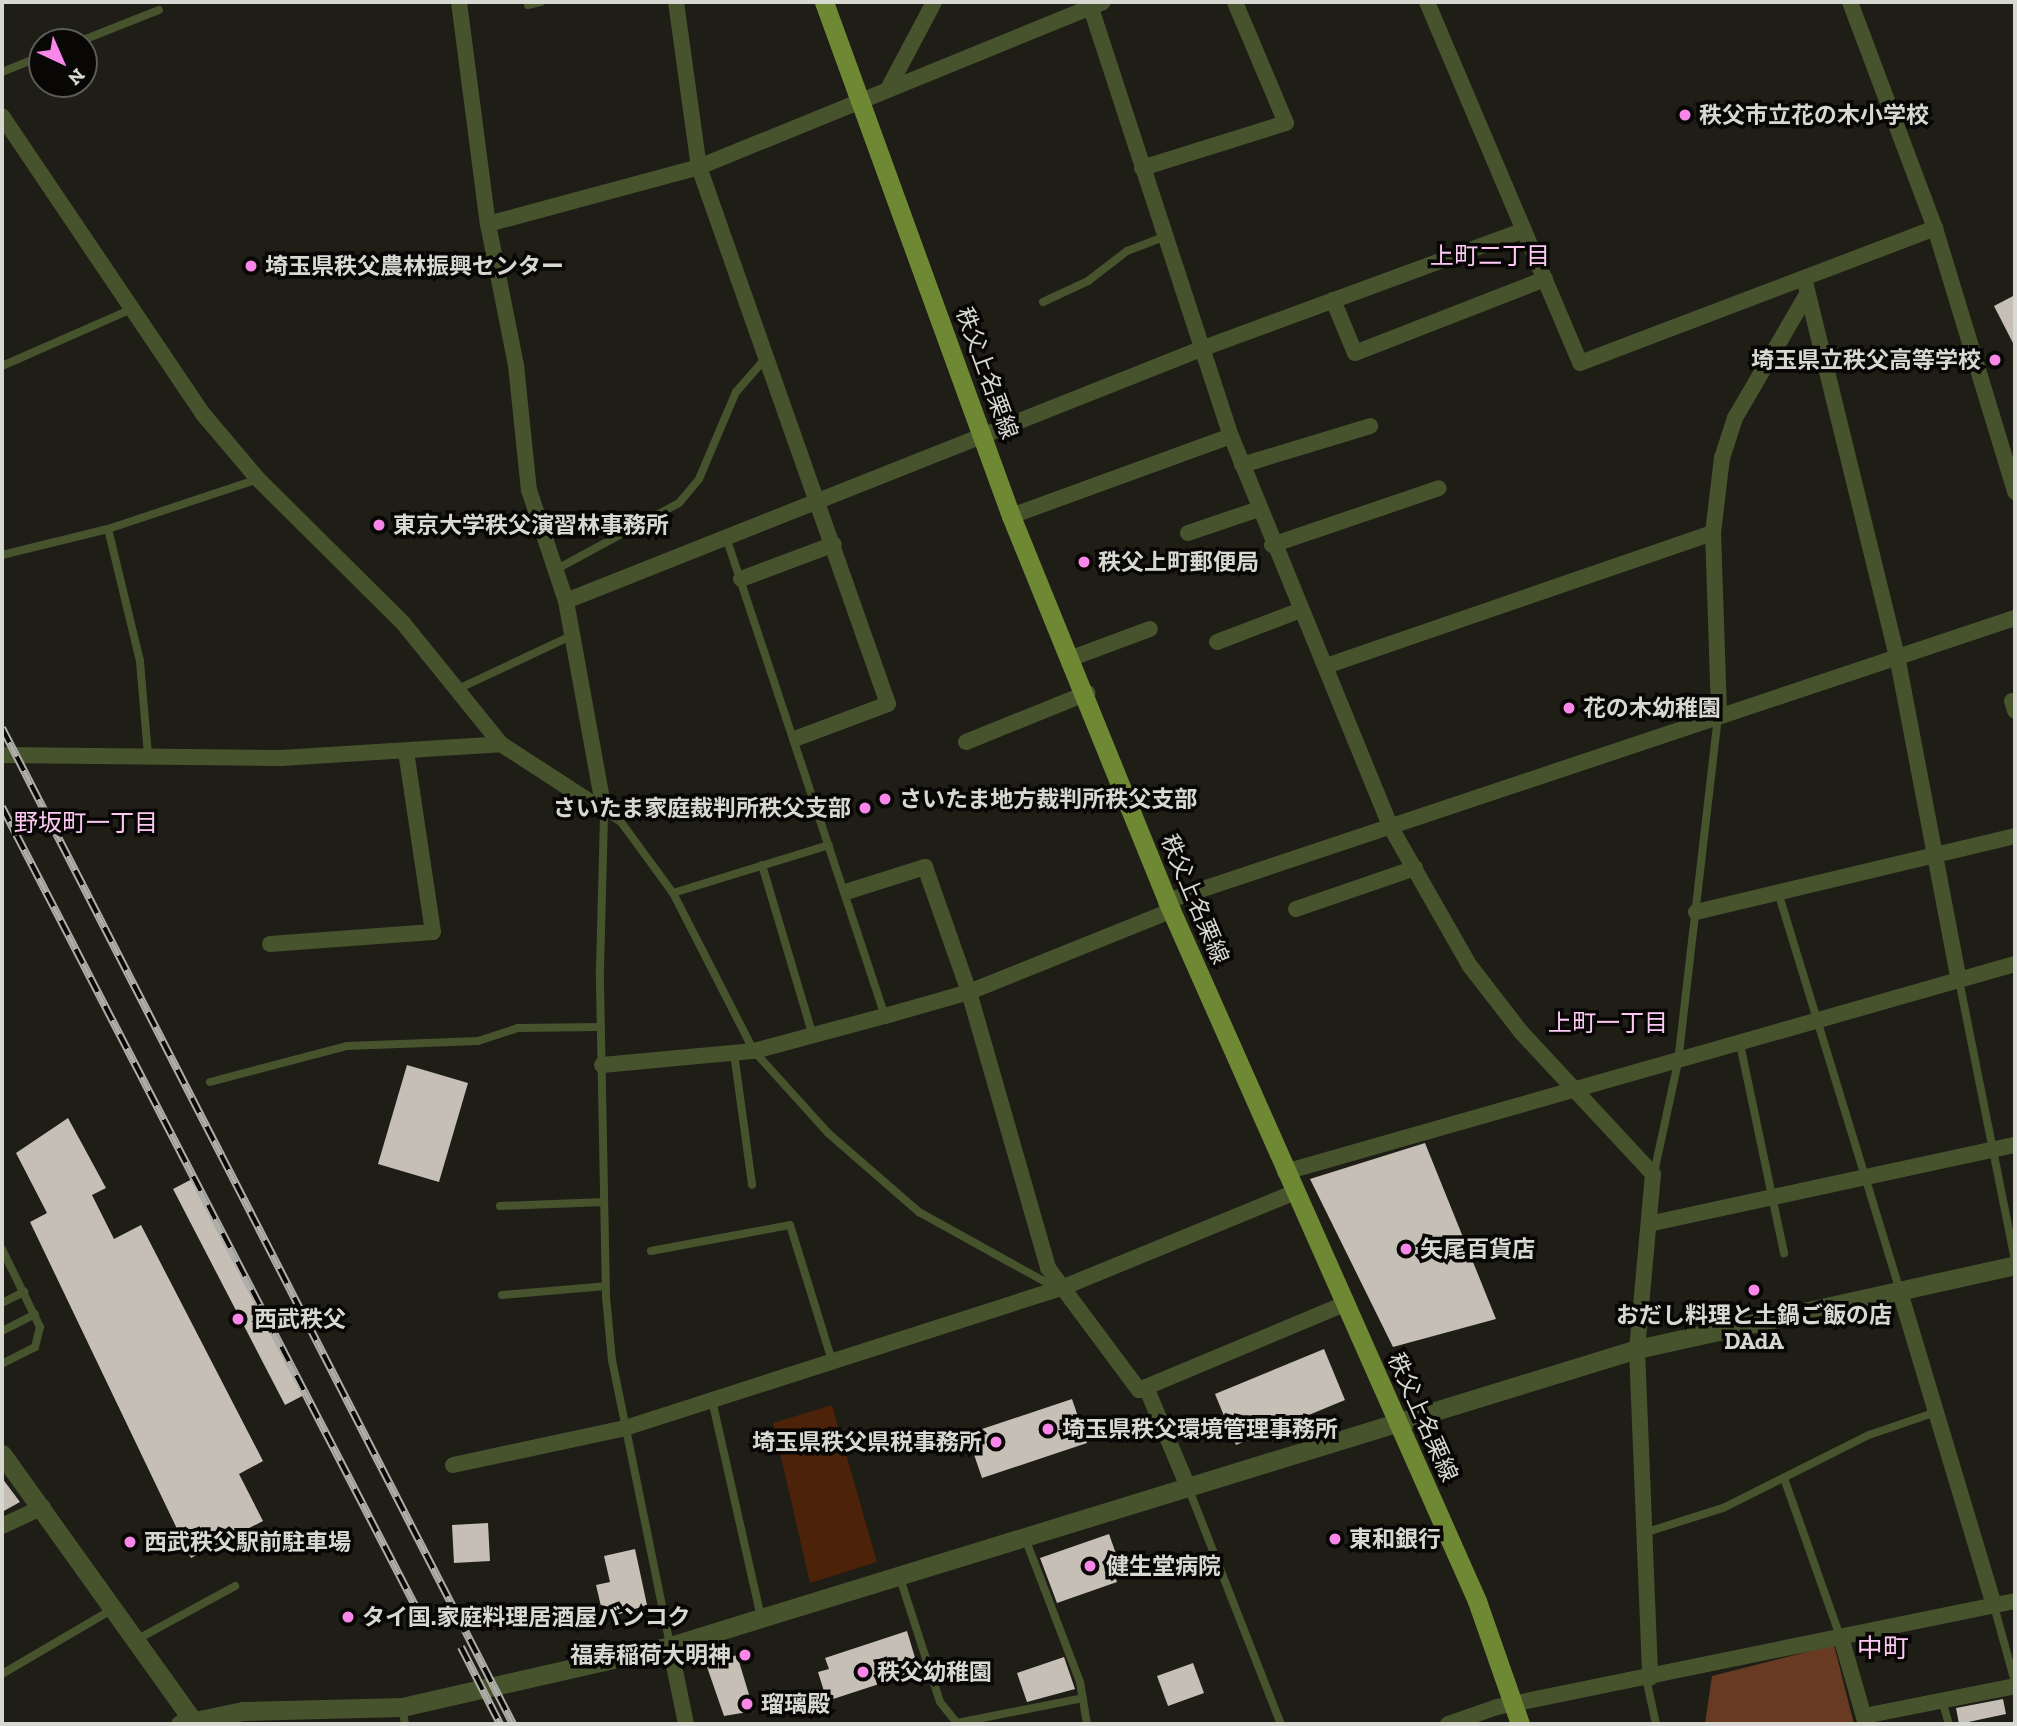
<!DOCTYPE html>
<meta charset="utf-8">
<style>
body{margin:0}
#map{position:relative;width:2017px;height:1726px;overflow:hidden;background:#1e1d16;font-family:"Zilla Slab","Noto Sans JP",serif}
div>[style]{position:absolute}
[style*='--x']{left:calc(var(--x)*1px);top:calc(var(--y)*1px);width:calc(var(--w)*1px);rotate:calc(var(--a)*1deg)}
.green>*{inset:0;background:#4c2209}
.forest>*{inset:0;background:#683a22}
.building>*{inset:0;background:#c5bfb6}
.service>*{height:8px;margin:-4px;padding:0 4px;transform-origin:4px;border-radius:4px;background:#46532d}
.minor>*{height:16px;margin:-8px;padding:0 8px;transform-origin:8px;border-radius:8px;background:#46532d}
.tertiary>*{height:19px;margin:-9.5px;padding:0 9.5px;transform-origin:9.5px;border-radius:9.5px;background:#46532d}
.primary>*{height:19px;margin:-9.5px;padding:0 9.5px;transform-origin:9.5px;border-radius:9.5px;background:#6f8834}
.rail>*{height:8px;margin-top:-4px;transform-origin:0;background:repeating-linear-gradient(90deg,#080705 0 16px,#aeada8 0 32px);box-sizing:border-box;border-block:2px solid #aeada8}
.dots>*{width:19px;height:19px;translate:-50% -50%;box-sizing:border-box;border:4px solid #080705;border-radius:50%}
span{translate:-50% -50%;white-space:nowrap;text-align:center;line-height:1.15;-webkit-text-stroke:7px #080705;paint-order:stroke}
.poi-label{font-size:23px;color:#d8d8d3;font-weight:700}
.left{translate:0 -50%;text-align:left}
.right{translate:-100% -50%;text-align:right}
.street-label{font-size:23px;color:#d8d8d3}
.neighbourhood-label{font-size:24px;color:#fcc9f3}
.quarter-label{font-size:26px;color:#fcc9f3}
.frame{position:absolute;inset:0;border:4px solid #d8d8d3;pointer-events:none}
.north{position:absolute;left:28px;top:28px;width:70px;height:70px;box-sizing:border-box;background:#080705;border:2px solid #5b5b57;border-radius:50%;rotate:136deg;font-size:19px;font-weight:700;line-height:28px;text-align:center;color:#d8d8d3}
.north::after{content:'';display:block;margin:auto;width:24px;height:32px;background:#f987e9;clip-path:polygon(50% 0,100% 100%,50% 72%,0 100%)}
</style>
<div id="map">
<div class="green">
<i style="clip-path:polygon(832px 1405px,877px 1562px,810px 1583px,773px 1423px)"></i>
</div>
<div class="forest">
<i style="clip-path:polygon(1834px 1645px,1854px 1724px,1705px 1724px,1712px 1676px)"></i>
</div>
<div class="building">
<i style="clip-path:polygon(2015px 295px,2015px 347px,1994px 306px)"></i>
<i style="clip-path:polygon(407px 1065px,468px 1083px,439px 1182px,378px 1164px)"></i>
<i style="clip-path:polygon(68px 1118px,106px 1188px,92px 1195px,114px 1239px,141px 1225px,263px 1461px,239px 1474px,263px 1521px,191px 1558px,30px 1222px,47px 1213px,16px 1153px)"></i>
<i style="clip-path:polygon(1425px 1143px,1496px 1319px,1393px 1347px,1310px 1179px)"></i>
<i style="clip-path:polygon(194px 1178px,306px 1394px,285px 1405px,173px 1189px)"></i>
<i style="clip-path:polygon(1324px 1349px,1345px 1400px,1236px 1445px,1215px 1394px)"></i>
<i style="clip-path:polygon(1072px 1399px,1087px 1443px,982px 1478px,967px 1434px)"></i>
<i style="clip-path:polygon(2px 1478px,20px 1502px,2px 1512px)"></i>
<i style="clip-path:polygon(488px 1523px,490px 1561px,454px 1563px,452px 1525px)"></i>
<i style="clip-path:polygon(1109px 1534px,1121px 1568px,1113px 1571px,1117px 1582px,1057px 1603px,1040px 1558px)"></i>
<i style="clip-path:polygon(635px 1549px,647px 1605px,604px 1619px,596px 1585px,610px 1582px,604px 1556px)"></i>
<i style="clip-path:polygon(907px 1631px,919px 1671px,827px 1701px,818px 1672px,829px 1669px,825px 1658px)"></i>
<i style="clip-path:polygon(737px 1655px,754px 1711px,724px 1716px,706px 1664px)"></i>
<i style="clip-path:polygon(1064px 1657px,1075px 1689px,1027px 1702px,1017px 1673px)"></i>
<i style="clip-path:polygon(1193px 1663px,1204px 1693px,1168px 1706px,1157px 1676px)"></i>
<i style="clip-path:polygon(2003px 1699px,2006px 1714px,1959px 1724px,1956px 1708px)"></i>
</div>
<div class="service">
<i style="--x:528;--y:5;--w:13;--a:-13"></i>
<i style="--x:78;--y:42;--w:87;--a:-21.6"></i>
<i style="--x:2;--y:72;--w:43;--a:-21.8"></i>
<i style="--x:1043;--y:302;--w:50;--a:-25"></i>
<i style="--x:1088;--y:281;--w:49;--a:-37.6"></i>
<i style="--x:1127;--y:251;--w:40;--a:-21"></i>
<i style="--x:2;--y:366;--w:142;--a:-23.7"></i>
<i style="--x:725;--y:534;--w:508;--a:71.64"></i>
<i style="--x:2;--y:555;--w:109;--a:-13.8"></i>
<i style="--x:555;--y:570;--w:141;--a:-28.4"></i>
<i style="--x:679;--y:503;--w:31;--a:-50"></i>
<i style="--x:699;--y:479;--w:95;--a:-67"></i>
<i style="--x:736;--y:392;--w:45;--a:-48.6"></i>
<i style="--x:460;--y:688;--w:125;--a:-25.1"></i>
<i style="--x:148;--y:755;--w:94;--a:-94.9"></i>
<i style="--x:140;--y:661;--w:136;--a:-103.6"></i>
<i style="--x:108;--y:529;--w:158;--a:-18.4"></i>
<i style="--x:762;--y:865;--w:178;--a:73.4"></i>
<i style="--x:1778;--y:892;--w:415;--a:73"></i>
<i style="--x:673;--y:893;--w:163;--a:-17.1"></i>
<i style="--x:1959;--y:980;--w:285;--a:78.7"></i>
<i style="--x:1740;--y:1044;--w:214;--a:78.1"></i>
<i style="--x:734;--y:1053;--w:133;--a:82.2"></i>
<i style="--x:210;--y:1082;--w:142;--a:-14.7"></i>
<i style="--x:347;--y:1046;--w:131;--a:-2.2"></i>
<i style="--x:478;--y:1041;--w:42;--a:-18"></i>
<i style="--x:518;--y:1028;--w:83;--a:-0.7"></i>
<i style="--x:1654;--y:1173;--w:114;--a:-77.8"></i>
<i style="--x:1678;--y:1062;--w:349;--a:-83.4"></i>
<i style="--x:500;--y:1206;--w:104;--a:-2.2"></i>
<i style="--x:2;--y:1249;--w:87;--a:64"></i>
<i style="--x:40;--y:1327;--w:21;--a:104"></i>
<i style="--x:35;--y:1347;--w:37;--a:153"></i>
<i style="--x:651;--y:1251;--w:141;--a:-10.6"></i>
<i style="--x:790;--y:1225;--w:142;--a:72.8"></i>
<i style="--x:502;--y:1295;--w:104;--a:-4.9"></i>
<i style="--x:2;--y:1303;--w:25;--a:-27"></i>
<i style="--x:2;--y:1331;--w:37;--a:-27"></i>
<i style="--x:712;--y:1400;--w:222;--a:77.3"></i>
<i style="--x:1785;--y:1481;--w:164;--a:70.5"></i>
<i style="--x:1188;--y:1487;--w:255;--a:68.6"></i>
<i style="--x:1644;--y:1533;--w:83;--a:-17.6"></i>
<i style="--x:1723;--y:1508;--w:163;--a:-26.6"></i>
<i style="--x:1869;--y:1435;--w:71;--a:-18.9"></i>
<i style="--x:1025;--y:1538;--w:154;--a:69.1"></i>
<i style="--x:1080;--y:1682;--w:43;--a:80.5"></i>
<i style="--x:899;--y:1575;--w:133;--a:72.1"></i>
<i style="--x:940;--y:1702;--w:28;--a:51"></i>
<i style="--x:1994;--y:1606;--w:79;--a:74.6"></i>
<i style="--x:136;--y:1640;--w:113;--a:-28.6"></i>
<i style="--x:670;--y:1645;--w:290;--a:-101.5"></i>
<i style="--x:612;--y:1361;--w:65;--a:-95.3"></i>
<i style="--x:606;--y:1296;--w:327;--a:-91.1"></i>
<i style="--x:600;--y:969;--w:158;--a:-88.5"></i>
<i style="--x:604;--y:811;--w:20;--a:33"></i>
<i style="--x:621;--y:822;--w:88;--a:53.8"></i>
<i style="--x:673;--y:893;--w:178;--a:62.9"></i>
<i style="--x:754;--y:1051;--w:110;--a:47.9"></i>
<i style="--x:828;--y:1133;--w:121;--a:41"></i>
<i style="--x:919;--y:1212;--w:157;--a:29"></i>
<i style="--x:2;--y:1674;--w:129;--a:-30.4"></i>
<i style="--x:1646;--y:1678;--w:47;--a:77.7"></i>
<i style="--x:1942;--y:1700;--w:25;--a:74"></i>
<i style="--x:402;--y:1707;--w:17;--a:80"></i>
<i style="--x:957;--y:1723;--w:128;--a:-11.2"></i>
</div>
<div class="minor">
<i style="--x:459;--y:2;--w:224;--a:82.6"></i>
<i style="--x:488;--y:224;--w:144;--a:78.8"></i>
<i style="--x:516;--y:365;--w:126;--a:84.1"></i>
<i style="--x:529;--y:490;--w:117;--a:71.6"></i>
<i style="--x:566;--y:601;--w:213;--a:79.7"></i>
<i style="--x:676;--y:2;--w:167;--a:82.1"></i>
<i style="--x:699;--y:167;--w:569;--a:70.61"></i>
<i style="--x:888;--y:704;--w:97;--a:159.5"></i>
<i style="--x:1089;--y:2;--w:457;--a:71.9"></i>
<i style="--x:1231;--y:436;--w:421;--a:67.8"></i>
<i style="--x:1390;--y:826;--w:161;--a:60.3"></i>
<i style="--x:1470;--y:966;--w:83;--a:52.3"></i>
<i style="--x:1521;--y:1032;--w:194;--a:47.1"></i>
<i style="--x:1653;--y:1174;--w:176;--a:95.2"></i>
<i style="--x:1637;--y:1349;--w:329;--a:87.7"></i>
<i style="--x:1427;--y:2;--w:392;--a:67"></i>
<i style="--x:1580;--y:363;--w:380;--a:-20.8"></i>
<i style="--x:1850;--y:2;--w:241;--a:69.4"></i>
<i style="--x:1935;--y:228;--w:276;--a:73.1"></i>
<i style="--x:888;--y:89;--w:98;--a:-62.1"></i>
<i style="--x:2;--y:116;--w:359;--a:56"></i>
<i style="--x:203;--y:414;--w:85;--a:49.8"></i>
<i style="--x:258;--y:479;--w:204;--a:44.8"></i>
<i style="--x:403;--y:623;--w:156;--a:51"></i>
<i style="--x:501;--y:744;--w:123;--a:33"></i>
<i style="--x:1142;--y:168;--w:151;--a:-17.4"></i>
<i style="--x:1286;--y:123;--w:131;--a:-112.9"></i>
<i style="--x:488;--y:224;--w:219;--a:-15.1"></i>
<i style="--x:699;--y:167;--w:436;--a:-22.2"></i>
<i style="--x:1805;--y:282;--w:385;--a:76.2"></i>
<i style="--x:1897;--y:656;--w:330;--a:79.2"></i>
<i style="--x:1333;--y:300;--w:57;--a:67.5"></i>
<i style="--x:1355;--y:353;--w:204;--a:-21.3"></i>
<i style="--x:1242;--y:465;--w:134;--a:-16.9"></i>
<i style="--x:1011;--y:516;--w:234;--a:-20"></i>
<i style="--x:1188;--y:533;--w:75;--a:-18.7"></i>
<i style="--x:1272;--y:545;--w:176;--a:-18.8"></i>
<i style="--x:741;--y:579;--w:99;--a:-20.6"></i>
<i style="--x:566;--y:601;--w:683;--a:-21.65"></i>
<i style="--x:1201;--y:349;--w:344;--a:-20.2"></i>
<i style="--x:1217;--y:642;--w:90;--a:-20.9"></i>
<i style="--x:1072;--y:658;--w:83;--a:-20.4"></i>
<i style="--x:1326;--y:666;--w:409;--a:-19"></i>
<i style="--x:2012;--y:701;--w:10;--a:73"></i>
<i style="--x:1719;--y:712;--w:179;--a:-91.9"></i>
<i style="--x:1713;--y:533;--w:76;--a:-83.2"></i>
<i style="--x:1722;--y:458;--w:42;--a:-72"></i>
<i style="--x:1735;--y:418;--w:141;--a:-59.8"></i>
<i style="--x:966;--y:742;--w:131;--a:-22"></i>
<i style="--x:2;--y:755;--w:279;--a:0.6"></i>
<i style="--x:281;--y:758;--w:220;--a:-3.6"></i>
<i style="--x:849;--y:891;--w:80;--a:-17.5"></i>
<i style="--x:925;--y:867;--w:133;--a:70.6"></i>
<i style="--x:969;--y:992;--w:287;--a:74"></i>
<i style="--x:1048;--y:1268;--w:152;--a:53.3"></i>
<i style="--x:1139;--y:1390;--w:225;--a:-22.7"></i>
<i style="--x:1167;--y:901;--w:894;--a:-18.46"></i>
<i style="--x:1296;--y:909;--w:126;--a:-19"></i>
<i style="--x:1696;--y:912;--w:328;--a:-13.4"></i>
<i style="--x:270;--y:944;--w:163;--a:-4.2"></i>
<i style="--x:433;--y:932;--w:182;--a:-98.5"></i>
<i style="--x:602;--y:1065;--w:153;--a:-5.3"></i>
<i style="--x:754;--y:1051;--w:136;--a:-15"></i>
<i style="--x:885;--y:1016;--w:87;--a:-15.9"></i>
<i style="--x:969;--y:992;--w:220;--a:-21.9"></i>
<i style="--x:1285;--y:1172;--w:759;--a:-15.9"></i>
<i style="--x:1653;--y:1223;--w:370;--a:-12.2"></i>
<i style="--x:1900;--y:1292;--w:328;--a:73.3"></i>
<i style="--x:1146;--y:1387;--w:108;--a:67.2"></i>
<i style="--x:453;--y:1465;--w:176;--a:-12.1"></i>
<i style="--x:625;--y:1428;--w:456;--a:-17.8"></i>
<i style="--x:1059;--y:1289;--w:253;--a:-22.3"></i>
<i style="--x:2;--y:1526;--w:45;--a:-24.9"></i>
<i style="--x:1841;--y:1637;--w:91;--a:74"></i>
<i style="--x:670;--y:1646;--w:80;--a:78.4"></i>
<i style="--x:1864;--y:1716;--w:154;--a:-11.2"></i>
<i style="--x:1448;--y:1724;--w:52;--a:-19.1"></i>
<i style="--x:1497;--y:1707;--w:529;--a:-11.56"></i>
</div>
<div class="tertiary">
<i style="--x:2;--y:1454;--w:332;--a:54.4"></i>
<i style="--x:180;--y:1724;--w:64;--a:-11.7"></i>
<i style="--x:243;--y:1711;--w:159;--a:-1.4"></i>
<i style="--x:402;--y:1707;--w:275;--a:-12.8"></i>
<i style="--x:670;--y:1646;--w:1012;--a:-17.07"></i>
<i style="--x:1637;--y:1349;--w:387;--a:-12.5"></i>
</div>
<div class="primary">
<i style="--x:824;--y:2;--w:547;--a:70.01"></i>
<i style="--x:1011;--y:516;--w:415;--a:67.9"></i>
<i style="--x:1167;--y:901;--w:766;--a:66.11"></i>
<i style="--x:1477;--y:1601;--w:130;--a:70.7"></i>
</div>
<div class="rail">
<i style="--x:2;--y:728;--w:1119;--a:62.84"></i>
<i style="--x:2;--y:807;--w:919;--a:62.65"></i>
<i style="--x:461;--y:1647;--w:86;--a:63.1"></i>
</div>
<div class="dots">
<i style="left:1685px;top:115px;background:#f987e9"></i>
<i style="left:251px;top:266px;background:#f987e9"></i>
<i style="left:1995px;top:360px;background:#f987e9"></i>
<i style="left:379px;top:525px;background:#f987e9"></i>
<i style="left:1084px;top:562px;background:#f987e9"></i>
<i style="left:1569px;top:708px;background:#f987e9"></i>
<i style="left:885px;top:799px;background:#f987e9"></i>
<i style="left:865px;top:808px;background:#f987e9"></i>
<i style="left:1406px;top:1249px;background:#f987e9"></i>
<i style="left:1754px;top:1290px;background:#f987e9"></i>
<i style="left:238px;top:1319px;background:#f987e9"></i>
<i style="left:1048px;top:1429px;background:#f987e9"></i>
<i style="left:996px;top:1442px;background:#f987e9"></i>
<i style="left:1335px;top:1539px;background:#f987e9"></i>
<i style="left:130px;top:1542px;background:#f987e9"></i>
<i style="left:1090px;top:1566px;background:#f987e9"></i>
<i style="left:348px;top:1617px;background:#f987e9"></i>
<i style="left:745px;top:1655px;background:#f987e9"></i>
<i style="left:863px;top:1672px;background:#f987e9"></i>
<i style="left:747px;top:1704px;background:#f987e9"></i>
</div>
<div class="poi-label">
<span class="left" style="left:1699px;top:115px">秩父市立花の木小学校</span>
<span class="left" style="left:265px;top:266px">埼玉県秩父農林振興センター</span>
<span class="right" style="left:1981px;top:360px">埼玉県立秩父高等学校</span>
<span class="left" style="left:393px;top:525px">東京大学秩父演習林事務所</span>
<span class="left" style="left:1098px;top:562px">秩父上町郵便局</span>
<span class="left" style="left:1583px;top:708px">花の木幼稚園</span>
<span class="left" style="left:899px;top:799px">さいたま地方裁判所秩父支部</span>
<span class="right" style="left:851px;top:808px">さいたま家庭裁判所秩父支部</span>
<span class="left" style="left:1420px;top:1249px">矢尾百貨店</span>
<span style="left:1754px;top:1328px">おだし料理と土鍋ご飯の店<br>DAdA</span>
<span class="left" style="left:254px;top:1319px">西武秩父</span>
<span class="left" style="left:1062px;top:1429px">埼玉県秩父環境管理事務所</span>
<span class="right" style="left:982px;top:1442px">埼玉県秩父県税事務所</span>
<span class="left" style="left:1349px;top:1539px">東和銀行</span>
<span class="left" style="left:144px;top:1542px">西武秩父駅前駐車場</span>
<span class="left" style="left:1106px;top:1566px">健生堂病院</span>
<span class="left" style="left:362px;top:1617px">タイ国.家庭料理居酒屋バンコク</span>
<span class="right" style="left:731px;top:1655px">福寿稲荷大明神</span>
<span class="left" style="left:877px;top:1672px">秩父幼稚園</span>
<span class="left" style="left:761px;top:1704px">瑠璃殿</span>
</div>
<div class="street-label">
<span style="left:987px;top:373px;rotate:70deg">秩父上名栗線</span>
<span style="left:1195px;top:899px;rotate:67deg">秩父上名栗線</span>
<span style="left:1423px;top:1417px;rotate:66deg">秩父上名栗線</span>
</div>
<div class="neighbourhood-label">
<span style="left:1490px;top:256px">上町二丁目</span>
<span style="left:86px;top:823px">野坂町一丁目</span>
<span style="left:1608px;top:1023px">上町一丁目</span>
</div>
<div class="quarter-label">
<span style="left:1883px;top:1649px">中町</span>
</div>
<div class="frame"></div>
<div class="north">N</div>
</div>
